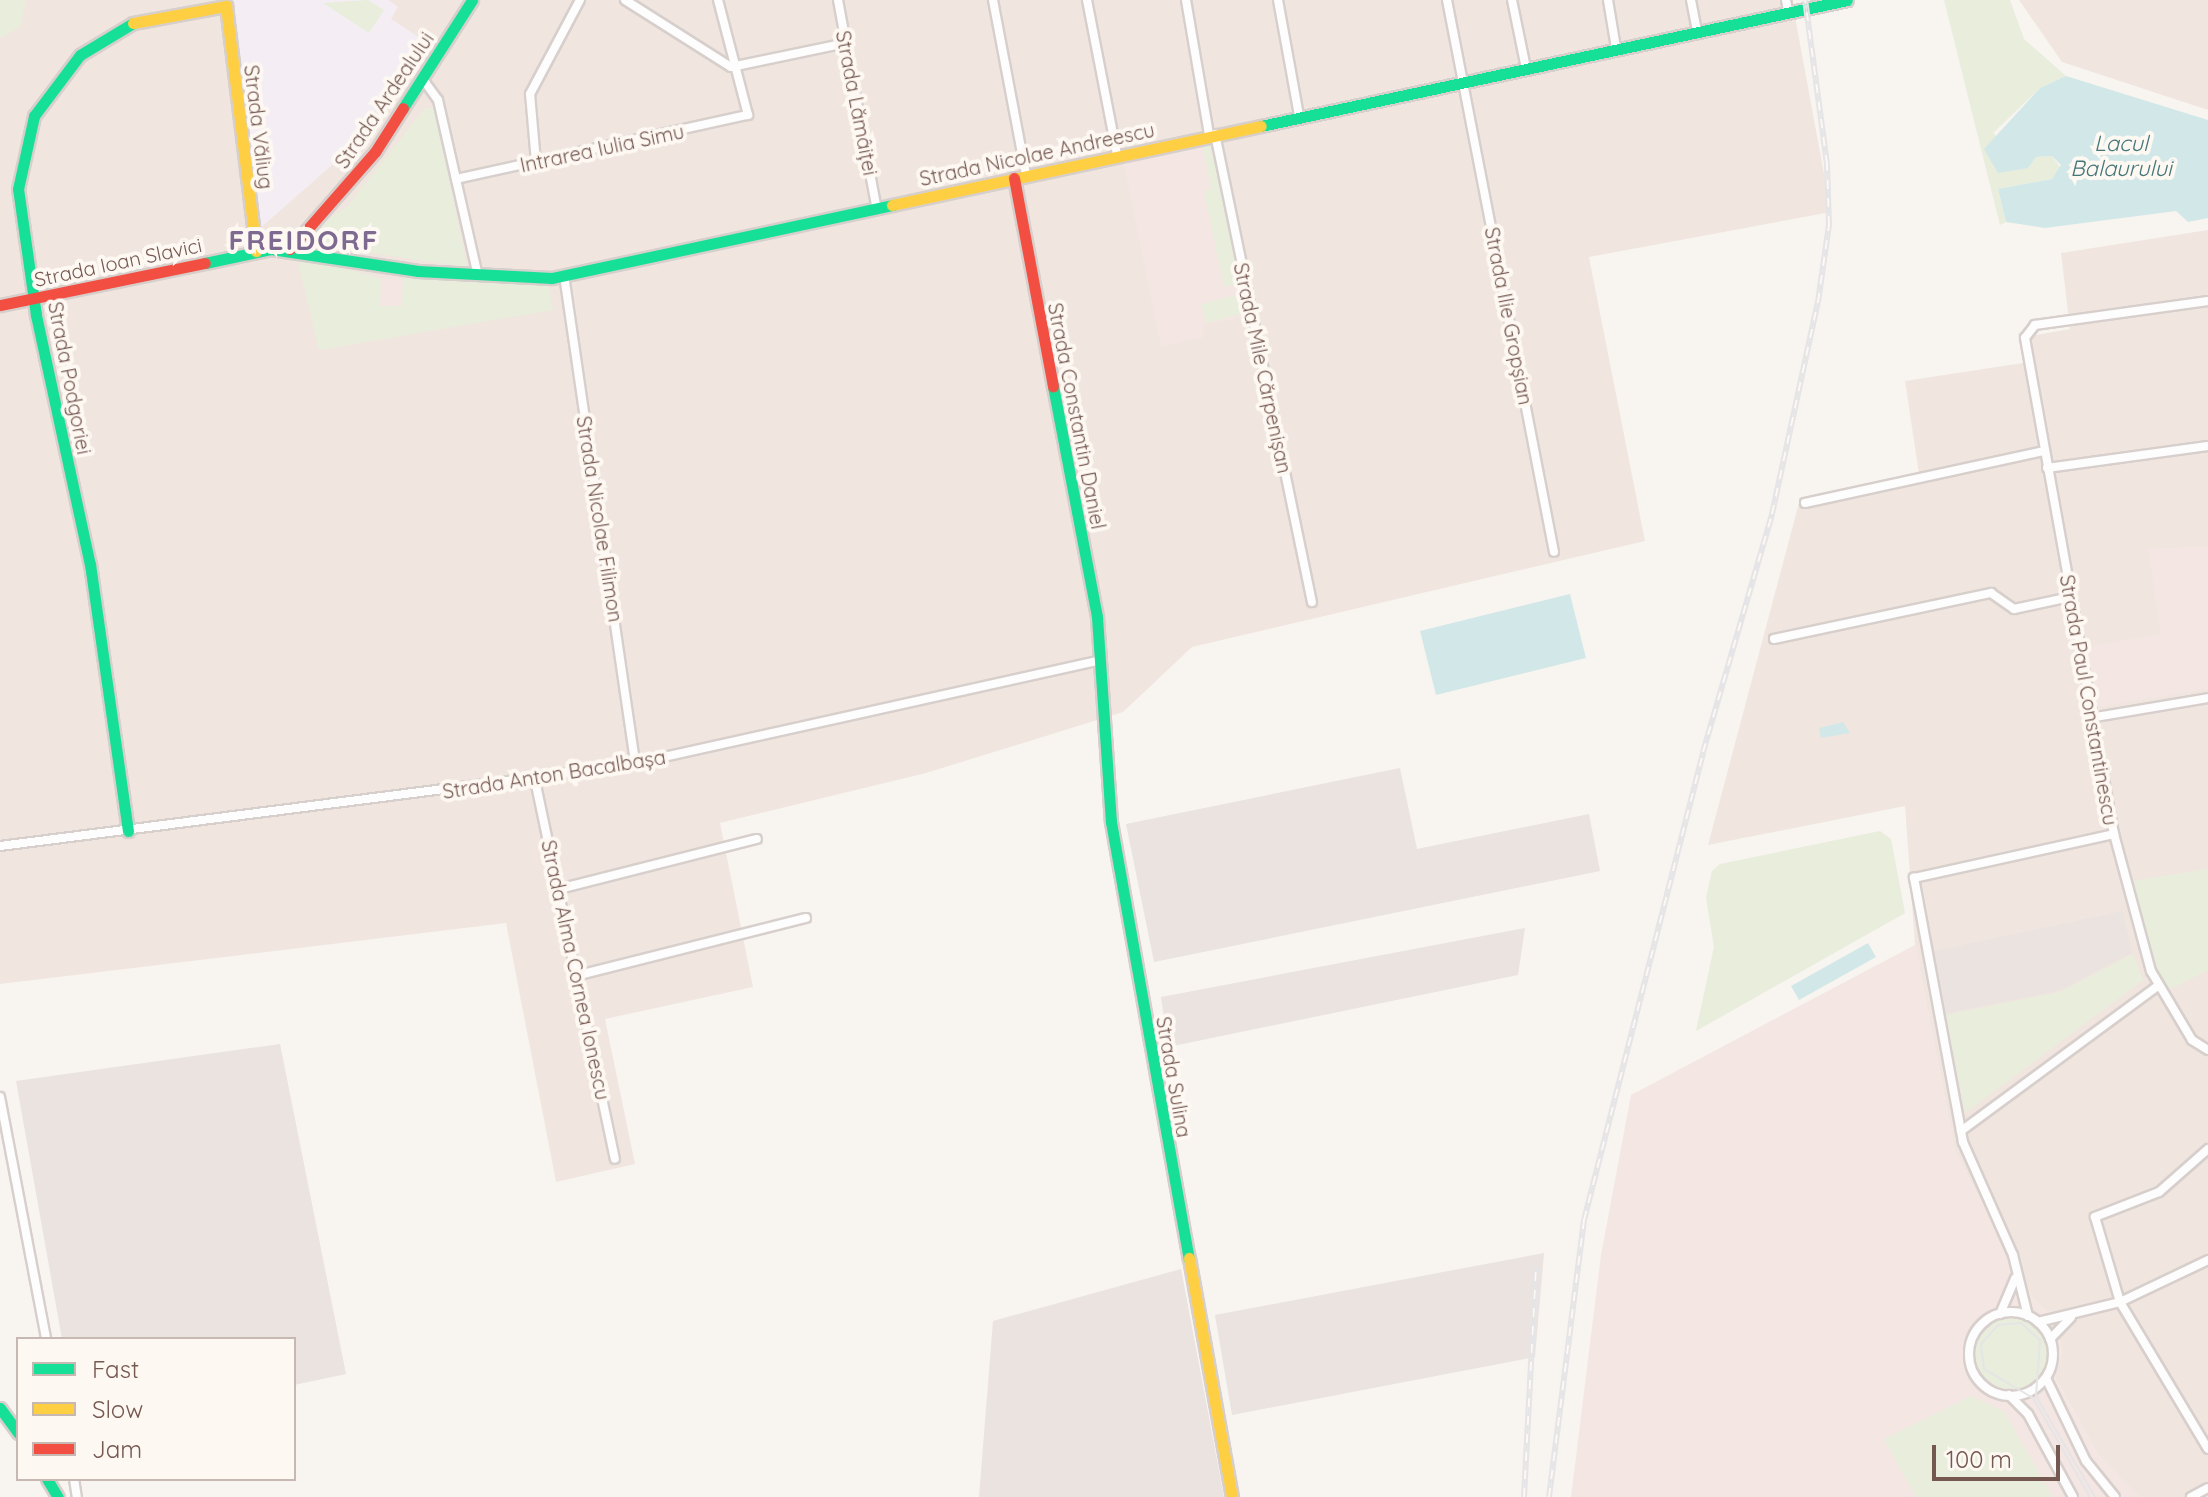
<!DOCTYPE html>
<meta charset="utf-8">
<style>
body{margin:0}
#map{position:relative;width:2208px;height:1497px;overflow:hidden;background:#f8f4f0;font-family:Quicksand,sans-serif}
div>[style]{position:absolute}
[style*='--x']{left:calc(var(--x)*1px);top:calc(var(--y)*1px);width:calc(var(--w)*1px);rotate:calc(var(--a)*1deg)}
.residential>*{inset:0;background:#f0e6df}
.commercial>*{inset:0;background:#f4e6e2}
.industrial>*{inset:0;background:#eae3df}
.education>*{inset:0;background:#f4eef4}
.green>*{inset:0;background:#e8eddc}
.round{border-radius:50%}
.water>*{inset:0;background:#d2e8e8}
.roads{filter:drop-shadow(2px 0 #d7cfcc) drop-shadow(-2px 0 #d7cfcc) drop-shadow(0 2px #d7cfcc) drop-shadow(0 -2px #d7cfcc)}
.street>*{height:8px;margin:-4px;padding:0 4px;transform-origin:4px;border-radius:4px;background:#fefdfd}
.street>.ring{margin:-4px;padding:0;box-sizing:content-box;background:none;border:8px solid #fefdfd;border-radius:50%}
.fast>*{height:11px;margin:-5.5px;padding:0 5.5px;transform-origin:5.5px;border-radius:5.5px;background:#16e098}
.slow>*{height:11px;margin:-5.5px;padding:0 5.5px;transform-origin:5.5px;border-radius:5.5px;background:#ffcf43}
.jam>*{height:11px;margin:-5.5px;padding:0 5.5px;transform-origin:5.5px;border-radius:5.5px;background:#f24e42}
.tram>*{height:2px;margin:-1px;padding:0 1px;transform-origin:1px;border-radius:1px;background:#e5e4e6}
.rail>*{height:6px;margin-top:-3px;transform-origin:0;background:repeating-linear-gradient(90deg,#fef8f3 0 9px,#e5e4e6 0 18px);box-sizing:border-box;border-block:2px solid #e5e4e6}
span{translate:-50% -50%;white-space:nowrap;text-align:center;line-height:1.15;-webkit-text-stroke:8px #fef8f3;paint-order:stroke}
.street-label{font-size:20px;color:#755951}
.water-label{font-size:22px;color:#457678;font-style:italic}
.district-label{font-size:28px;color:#7e6990;font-weight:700;letter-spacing:2px}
.legend{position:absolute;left:16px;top:1337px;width:280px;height:144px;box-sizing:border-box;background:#fef8f3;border:2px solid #c7b8b2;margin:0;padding:10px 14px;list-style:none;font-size:24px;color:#755951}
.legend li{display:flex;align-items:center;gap:16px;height:40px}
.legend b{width:40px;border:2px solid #c7b8b2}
.scale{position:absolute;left:1932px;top:1445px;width:128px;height:36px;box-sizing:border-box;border:4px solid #755951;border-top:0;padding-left:10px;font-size:24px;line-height:28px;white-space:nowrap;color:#755951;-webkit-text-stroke:6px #fef8f3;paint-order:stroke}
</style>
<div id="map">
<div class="residential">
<i style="clip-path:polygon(0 0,1792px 0,1831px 212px,1589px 257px,1645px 541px,1192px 647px,1123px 712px,926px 773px,720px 823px,753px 987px,605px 1019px,635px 1164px,556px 1182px,506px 923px,0 984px)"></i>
<i style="clip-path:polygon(2019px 0,2208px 0,2208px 110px,2062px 62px)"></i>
<i style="clip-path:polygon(2208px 230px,2208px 1497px,2139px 1497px,2097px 1453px,2055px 1377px,2062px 1352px,2057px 1321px,2032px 1297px,1955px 1152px,1915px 945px,1905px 806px,1708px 845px,1800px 499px,1919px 474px,1905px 381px,2035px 361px,2031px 336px,2070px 329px,2061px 253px)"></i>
</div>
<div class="commercial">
<i style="clip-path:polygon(1212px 141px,1249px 316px,1202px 325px,1204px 337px,1161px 347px,1123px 160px)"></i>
<i style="clip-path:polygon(381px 278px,403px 280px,402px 306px,379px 306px)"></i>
<i style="clip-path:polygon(2208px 546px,2208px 689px,2096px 707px,2085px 647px,2161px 634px,2148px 549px)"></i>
<i style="clip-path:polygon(1915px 945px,1955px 1152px,2032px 1297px,2057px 1321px,2062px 1352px,2055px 1377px,2097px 1453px,2139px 1497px,1571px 1497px,1601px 1255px,1631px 1095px)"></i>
</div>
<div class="industrial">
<i style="clip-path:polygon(1400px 768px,1417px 849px,1589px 814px,1600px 871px,1154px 962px,1126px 824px)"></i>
<i style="clip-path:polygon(2123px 911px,2132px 953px,2059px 991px,1945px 1014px,1934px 951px)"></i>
<i style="clip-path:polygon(1525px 928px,1518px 975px,1168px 1047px,1161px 997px)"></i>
<i style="clip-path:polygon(280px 1044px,346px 1374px,294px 1385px,294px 1339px,62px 1339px,16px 1081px)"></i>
<i style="clip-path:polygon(1544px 1253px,1535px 1357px,1232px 1415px,1215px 1315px)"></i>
<i style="clip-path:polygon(1181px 1269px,1224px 1497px,979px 1497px,993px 1321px)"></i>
</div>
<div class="education">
<i style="clip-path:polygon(230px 0,388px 0,398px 7px,391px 19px,423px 40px,348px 151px,258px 230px)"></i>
</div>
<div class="green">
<i style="clip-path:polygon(0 0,26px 0,20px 27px,0 38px)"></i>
<i style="clip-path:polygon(368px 0,384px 10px,369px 33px,323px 3px)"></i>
<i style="clip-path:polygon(1944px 0,2010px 0,2024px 39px,2066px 76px,2040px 88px,1993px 133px,2028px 168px,2036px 157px,2052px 156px,2062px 170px,2052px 179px,1998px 189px,2006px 222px,2000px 225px)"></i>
<i style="clip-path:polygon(435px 107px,467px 267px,312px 244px,316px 227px,348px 206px,424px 109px)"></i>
<i style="clip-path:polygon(1212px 145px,1240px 283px,1224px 287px,1204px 191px,1211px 189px,1203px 146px)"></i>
<i style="clip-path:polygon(297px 257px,381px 278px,380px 306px,402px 306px,403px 280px,411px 274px,548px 285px,553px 310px,319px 350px)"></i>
<i style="clip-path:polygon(1237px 295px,1241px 314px,1206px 323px,1201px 304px)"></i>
<i style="clip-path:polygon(1880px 831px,1891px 839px,1905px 913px,1696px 1031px,1714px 947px,1706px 898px,1712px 871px,1720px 864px)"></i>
<i style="clip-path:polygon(2208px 869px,2208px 970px,2168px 990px,2151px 964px,2132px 881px)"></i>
<i style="clip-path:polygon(2133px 954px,2143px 980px,1965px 1113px,1946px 1015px,2060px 992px)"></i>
<i class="round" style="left:1975px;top:1317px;width:72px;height:72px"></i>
<i style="clip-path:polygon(1971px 1396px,2004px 1412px,2053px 1497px,1916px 1497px,1884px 1439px)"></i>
</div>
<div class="water">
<i style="clip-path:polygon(2066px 76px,2208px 120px,2208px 218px,2188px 222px,2176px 211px,2045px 228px,2006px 222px,1998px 189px,2052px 179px,2061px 165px,2052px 156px,2036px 157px,2028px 168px,1998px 173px,1984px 149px,2040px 88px)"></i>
<i style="clip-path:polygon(1570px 594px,1586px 658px,1436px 695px,1420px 631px)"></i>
<i style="clip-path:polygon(1843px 722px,1850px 733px,1821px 738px,1819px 728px)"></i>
<i style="clip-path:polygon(1868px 943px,1876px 957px,1799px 1000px,1791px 986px)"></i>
</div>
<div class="roads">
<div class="street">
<i style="--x:625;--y:0;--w:125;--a:32.3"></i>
<i style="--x:731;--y:67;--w:117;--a:-11.8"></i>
<i style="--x:838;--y:0;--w:209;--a:79.5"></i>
<i style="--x:993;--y:0;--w:178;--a:79.3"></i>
<i style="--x:1087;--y:0;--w:158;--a:79"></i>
<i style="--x:1186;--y:0;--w:137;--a:80.3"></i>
<i style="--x:1278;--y:0;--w:117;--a:79.7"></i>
<i style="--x:1447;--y:0;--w:562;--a:79.03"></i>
<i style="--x:1512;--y:0;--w:69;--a:78.4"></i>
<i style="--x:1608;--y:0;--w:49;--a:80.5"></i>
<i style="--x:1691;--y:0;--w:31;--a:79"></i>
<i style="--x:1786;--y:0;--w:10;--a:79"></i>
<i style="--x:422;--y:78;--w:27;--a:54"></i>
<i style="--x:438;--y:100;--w:180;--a:77.2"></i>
<i style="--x:1215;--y:134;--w:478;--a:78.3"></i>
<i style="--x:536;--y:162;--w:68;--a:-95"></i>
<i style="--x:530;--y:94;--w:106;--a:-62"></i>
<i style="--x:456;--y:179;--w:299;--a:-12.4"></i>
<i style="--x:748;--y:115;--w:119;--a:-104.6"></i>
<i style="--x:564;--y:275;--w:493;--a:81.7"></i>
<i style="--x:2208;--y:301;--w:175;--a:172.1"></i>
<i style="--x:2035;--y:325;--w:16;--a:128"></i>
<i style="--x:2025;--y:338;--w:504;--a:79.83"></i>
<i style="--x:2114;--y:834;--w:142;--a:74.9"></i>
<i style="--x:2151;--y:971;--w:80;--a:59.3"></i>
<i style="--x:2192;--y:1040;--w:19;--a:32"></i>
<i style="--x:2047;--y:468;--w:162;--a:-7.8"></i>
<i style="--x:1805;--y:503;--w:245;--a:-12.3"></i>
<i style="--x:1774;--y:639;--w:222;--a:-12"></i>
<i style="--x:1991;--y:593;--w:28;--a:35"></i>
<i style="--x:2014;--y:609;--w:57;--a:-12.1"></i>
<i style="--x:2090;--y:718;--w:120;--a:-9.6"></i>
<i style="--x:535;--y:780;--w:387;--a:78.1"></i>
<i style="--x:0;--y:846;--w:628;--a:-7.32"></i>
<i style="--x:623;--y:766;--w:489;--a:-12.5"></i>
<i style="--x:559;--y:889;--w:204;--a:-14.2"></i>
<i style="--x:579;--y:975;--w:234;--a:-14.1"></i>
<i style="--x:0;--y:1097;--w:246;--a:79.2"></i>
<i style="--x:1961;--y:1131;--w:245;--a:-36.4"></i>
<i style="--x:2208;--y:1149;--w:65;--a:138.7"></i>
<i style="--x:2159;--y:1192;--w:69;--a:158.7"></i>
<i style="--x:2095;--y:1217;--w:89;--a:73.6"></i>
<i style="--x:2120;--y:1302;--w:171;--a:59.1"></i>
<i class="ring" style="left:1969px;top:1312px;width:76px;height:76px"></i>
<i style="--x:2000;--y:1314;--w:39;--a:-67"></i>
<i style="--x:2028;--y:1316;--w:63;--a:-103.8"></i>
<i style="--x:2013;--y:1255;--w:124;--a:-113.9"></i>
<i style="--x:1963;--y:1142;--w:269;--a:-100.5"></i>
<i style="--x:1914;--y:878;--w:205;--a:-12.4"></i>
<i style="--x:2038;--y:1322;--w:84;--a:-13.7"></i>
<i style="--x:2120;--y:1302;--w:98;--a:-25.5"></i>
<i style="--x:2050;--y:1339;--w:30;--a:-46"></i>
<i style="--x:2046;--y:1378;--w:92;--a:64.3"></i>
<i style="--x:2086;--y:1461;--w:46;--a:51.1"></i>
<i style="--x:2009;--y:1395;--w:27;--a:45"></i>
<i style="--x:2028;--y:1414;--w:94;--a:61.5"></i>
<i style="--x:74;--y:1479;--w:18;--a:81"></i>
<i style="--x:2191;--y:1497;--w:19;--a:-28"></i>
</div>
<div class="fast">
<i style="--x:403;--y:108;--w:128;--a:-57.4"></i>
<i style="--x:1261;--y:126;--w:599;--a:-12.13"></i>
<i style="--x:205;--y:263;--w:67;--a:-12"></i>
<i style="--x:271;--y:249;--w:149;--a:8.5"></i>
<i style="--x:418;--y:271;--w:134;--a:3"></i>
<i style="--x:552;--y:278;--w:348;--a:-12.1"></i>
<i style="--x:1053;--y:386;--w:235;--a:79.2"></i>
<i style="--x:1097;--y:617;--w:205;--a:86.1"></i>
<i style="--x:1111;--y:822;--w:443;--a:79.9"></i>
<i style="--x:128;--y:831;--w:269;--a:-98.1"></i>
<i style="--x:90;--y:565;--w:256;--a:-102.2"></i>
<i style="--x:36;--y:315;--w:127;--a:-98.1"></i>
<i style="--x:18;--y:189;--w:75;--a:-77.6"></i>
<i style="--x:34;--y:116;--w:76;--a:-53"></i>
<i style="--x:80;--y:55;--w:62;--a:-31.1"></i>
<i style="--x:0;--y:1408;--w:31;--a:54"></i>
<i style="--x:47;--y:1479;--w:21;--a:59"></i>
</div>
<div class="slow">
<i style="--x:133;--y:23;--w:95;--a:-10.4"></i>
<i style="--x:226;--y:6;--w:247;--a:83"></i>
<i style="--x:892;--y:205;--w:377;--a:-12.1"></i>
<i style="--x:1189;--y:1258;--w:243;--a:79.8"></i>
</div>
<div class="jam">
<i style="--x:1014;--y:178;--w:212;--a:79.4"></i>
<i style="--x:290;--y:249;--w:129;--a:-48.8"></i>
<i style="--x:375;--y:152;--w:52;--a:-57.5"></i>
<i style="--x:0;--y:305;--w:209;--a:-11.6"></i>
</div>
</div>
<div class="tram">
<i style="--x:2090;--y:1497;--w:114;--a:-119.9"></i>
<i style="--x:2033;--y:1398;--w:57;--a:-149.4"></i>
<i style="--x:1984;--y:1369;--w:25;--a:-97"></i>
<i style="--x:1981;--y:1344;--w:25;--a:-48"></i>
<i style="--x:1998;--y:1325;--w:23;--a:-5"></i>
<i style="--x:2021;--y:1323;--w:25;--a:42"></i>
<i style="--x:2040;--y:1340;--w:56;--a:94.1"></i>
<i style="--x:2036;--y:1396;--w:117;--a:59.7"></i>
</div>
<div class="rail">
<i style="--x:1524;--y:1497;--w:230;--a:-87"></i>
<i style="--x:1549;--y:1497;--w:279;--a:-82.8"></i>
<i style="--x:1584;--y:1220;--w:483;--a:-75.7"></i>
<i style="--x:1703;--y:752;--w:248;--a:-73.8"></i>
<i style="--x:1772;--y:514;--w:217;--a:-77.8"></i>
<i style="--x:1818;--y:302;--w:78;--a:-81.9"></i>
<i style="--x:1829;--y:225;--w:61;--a:-91.9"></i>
<i style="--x:1827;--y:164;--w:165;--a:-97.6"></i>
</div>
<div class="street-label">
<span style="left:384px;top:100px;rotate:-56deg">Strada Ardealului</span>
<span style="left:857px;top:103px;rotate:79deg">Strada Lămâiței</span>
<span style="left:259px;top:127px;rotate:83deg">Strada Văliug</span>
<span style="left:602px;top:148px;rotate:-12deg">Intrarea Iulia Simu</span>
<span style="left:1037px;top:154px;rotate:-12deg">Strada Nicolae Andreescu</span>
<span style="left:118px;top:262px;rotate:-12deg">Strada Ioan Slavici</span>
<span style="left:1509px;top:316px;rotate:79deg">Strada Ilie Gropșian</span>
<span style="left:1263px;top:368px;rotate:78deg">Strada Mile Cărpenișan</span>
<span style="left:70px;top:378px;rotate:79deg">Strada Podgoriei</span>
<span style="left:1077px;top:416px;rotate:79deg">Strada Constantin Daniel</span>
<span style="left:600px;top:519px;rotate:81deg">Strada Nicolae Filimon</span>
<span style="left:2089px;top:700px;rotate:80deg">Strada Paul Constantinescu</span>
<span style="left:554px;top:774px;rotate:-9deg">Strada Anton Bacalbașa</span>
<span style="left:576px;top:970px;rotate:78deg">Strada Alma Cornea Ionescu</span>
<span style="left:1174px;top:1077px;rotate:80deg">Strada Sulina</span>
</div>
<div class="water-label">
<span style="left:2121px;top:156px">Lacul<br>Balaurului</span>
</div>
<div class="district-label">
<span style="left:304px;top:240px">FREIDORF</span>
</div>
<ul class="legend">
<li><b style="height:10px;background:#16e098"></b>Fast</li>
<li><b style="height:10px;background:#ffcf43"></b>Slow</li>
<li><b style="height:10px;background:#f24e42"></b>Jam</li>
</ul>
<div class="scale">100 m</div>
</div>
